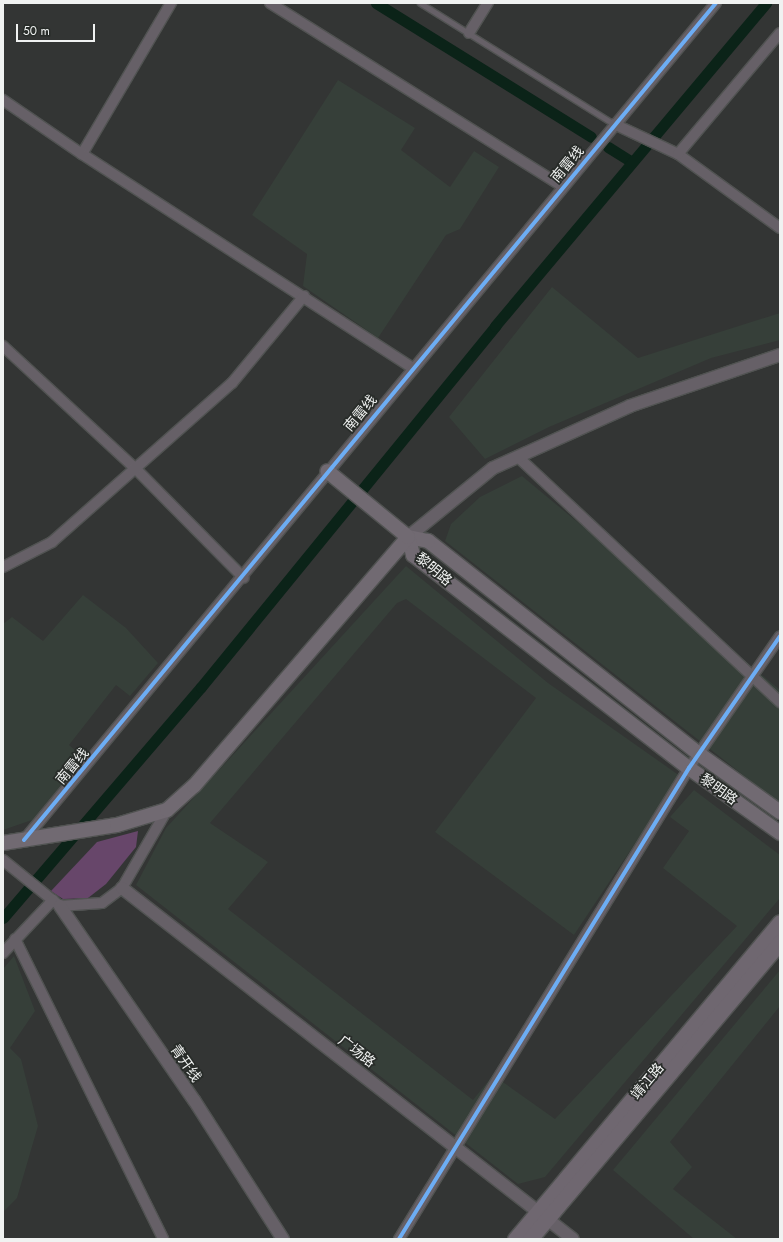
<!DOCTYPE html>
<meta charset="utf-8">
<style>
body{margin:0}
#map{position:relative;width:783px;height:1242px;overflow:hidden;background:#333534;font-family:Jost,"Noto Sans SC",sans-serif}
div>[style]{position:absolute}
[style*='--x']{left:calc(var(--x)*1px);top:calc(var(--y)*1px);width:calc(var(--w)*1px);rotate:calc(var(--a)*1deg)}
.built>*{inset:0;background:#363f39}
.green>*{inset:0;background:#67466a}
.canal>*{height:11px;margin:-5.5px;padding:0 5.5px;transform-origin:5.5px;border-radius:5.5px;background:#0b2318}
.roads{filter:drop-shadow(1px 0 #515352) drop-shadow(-1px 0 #515352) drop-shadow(0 1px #515352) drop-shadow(0 -1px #515352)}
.service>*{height:5px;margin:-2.5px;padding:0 2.5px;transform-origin:2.5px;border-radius:2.5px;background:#666067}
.minor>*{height:10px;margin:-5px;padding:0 5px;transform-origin:5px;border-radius:5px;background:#666067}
.tertiary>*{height:12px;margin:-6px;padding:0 6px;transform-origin:6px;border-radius:6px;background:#666067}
.secondary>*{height:14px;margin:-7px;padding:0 7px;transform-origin:7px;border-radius:7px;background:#716a72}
.primary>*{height:15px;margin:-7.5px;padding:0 7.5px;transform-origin:7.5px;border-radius:7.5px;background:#6f6770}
.cycleway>*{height:4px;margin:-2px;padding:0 2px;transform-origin:2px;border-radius:2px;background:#6dadf4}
span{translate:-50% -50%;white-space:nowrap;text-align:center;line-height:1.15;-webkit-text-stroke:3.5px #282c29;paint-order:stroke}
.street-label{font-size:14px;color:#f0f2f1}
.frame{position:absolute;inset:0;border:4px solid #f0f2f1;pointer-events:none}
.scale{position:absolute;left:16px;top:24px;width:79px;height:18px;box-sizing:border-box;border:2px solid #f0f2f1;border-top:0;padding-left:5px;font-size:12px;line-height:14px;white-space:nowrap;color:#f0f2f1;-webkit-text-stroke:3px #282c29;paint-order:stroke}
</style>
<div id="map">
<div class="built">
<i style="clip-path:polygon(338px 80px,415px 128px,401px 150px,450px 187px,474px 151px,499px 167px,460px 229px,446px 235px,378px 338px,303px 286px,307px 254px,252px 215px)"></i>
<i style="clip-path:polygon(552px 287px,638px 358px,780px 313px,780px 340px,711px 358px,549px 427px,485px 459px,449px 417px)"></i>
<i style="clip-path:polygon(522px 476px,780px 690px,780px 804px,445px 541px,451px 524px,480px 497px)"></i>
<i style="clip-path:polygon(406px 566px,548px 683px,680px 776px,574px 935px,435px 832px,536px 698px,406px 599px,397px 603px,210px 823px,268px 862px,228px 909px,473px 1100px,493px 1075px,555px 1119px,737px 926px,663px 868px,689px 831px,670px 817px,694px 790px,780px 855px,780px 898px,545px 1177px,518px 1184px,136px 885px,166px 828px)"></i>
<i style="clip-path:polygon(83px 595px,126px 628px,158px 663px,130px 696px,116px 685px,69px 745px,84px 758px,32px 820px,3px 830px,3px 624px,12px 617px,43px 641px)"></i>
<i style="clip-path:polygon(14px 956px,35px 1011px,10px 1048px,21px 1059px,38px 1126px,17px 1198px,3px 1212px,3px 969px)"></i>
<i style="clip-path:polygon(780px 970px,780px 1006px,670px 1142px,692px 1167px,673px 1189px,737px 1239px,694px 1239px,613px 1170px)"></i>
</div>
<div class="green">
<i style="clip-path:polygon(138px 831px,136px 847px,106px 884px,88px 898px,63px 899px,51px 891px,97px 842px)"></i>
</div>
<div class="canal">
<i style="--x:376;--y:3;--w:253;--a:31.9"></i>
<i style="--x:608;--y:147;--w:28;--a:32"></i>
<i style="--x:3;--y:918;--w:304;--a:-49.4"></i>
<i style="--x:201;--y:687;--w:466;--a:-50.8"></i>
<i style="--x:495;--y:326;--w:422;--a:-50"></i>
</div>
<div class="roads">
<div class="service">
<i style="--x:420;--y:3;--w:229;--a:32"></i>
</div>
<div class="minor">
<i style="--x:171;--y:3;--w:175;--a:120.5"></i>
<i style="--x:82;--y:154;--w:394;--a:32.9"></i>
<i style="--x:270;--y:3;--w:346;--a:32.1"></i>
<i style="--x:469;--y:33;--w:36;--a:-58"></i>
<i style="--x:3;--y:100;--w:96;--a:34.4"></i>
<i style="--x:614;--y:124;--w:71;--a:25.1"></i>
<i style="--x:678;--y:154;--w:126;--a:36"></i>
<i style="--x:678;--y:154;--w:158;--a:-49.9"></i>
<i style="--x:3;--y:346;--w:181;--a:42.8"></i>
<i style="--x:136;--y:469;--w:153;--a:45.3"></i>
<i style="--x:518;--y:457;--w:359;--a:43.1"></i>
<i style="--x:3;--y:567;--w:55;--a:-27"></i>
<i style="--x:52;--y:542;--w:240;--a:-41.5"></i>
<i style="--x:232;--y:383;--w:113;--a:-50.4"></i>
<i style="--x:24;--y:840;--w:1086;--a:-50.42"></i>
<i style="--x:3;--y:860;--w:73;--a:38.9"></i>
<i style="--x:60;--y:906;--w:42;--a:-4.1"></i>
<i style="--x:102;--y:903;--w:25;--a:-37"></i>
<i style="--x:122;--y:888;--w:90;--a:-60"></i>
<i style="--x:15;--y:939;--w:335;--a:63.7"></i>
<i style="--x:3;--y:953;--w:73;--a:-46.7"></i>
<i style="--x:399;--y:1239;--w:553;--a:-58.38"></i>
<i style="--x:689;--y:768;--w:160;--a:-55.4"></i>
</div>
<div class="tertiary">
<i style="--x:408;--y:537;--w:109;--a:-39.1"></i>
<i style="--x:493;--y:468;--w:150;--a:-24.3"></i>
<i style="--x:630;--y:406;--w:158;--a:-18.8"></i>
<i style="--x:122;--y:888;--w:571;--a:37.89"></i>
<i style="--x:60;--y:906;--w:236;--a:55.4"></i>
<i style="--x:194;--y:1100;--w:165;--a:57.4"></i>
</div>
<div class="secondary">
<i style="--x:780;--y:812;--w:100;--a:-144.4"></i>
<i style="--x:699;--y:754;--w:345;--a:-141.8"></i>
<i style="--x:428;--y:541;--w:20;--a:-169"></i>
<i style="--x:408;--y:537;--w:19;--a:74"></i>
<i style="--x:413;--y:555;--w:349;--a:37.7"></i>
<i style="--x:689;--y:768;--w:112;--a:35.5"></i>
<i style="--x:3;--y:843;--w:115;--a:-9"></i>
<i style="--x:117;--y:825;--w:52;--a:-16.7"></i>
<i style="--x:167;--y:810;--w:36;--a:-42"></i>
<i style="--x:194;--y:786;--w:328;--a:-49.3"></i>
<i style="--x:408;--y:537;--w:104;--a:-140.8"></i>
</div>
<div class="primary">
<i style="--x:515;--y:1239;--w:413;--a:-50.1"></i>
<i style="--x:530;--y:1239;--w:388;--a:-49.9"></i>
</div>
</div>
<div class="cycleway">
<i style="--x:24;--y:840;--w:1086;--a:-50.42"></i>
<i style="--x:399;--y:1239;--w:553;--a:-58.38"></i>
<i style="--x:689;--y:768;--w:160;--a:-55.4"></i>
</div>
<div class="street-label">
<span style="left:567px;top:164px;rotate:-50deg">南雷线</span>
<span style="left:360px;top:413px;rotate:-50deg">南雷线</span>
<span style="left:434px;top:569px;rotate:40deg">黎明路</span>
<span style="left:72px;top:766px;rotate:-50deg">南雷线</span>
<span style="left:719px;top:789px;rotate:36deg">黎明路</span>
<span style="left:357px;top:1051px;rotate:37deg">广场路</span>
<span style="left:186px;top:1063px;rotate:55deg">青开线</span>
<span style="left:647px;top:1081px;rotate:-50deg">靖江路</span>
</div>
<div class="frame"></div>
<div class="scale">50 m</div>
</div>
